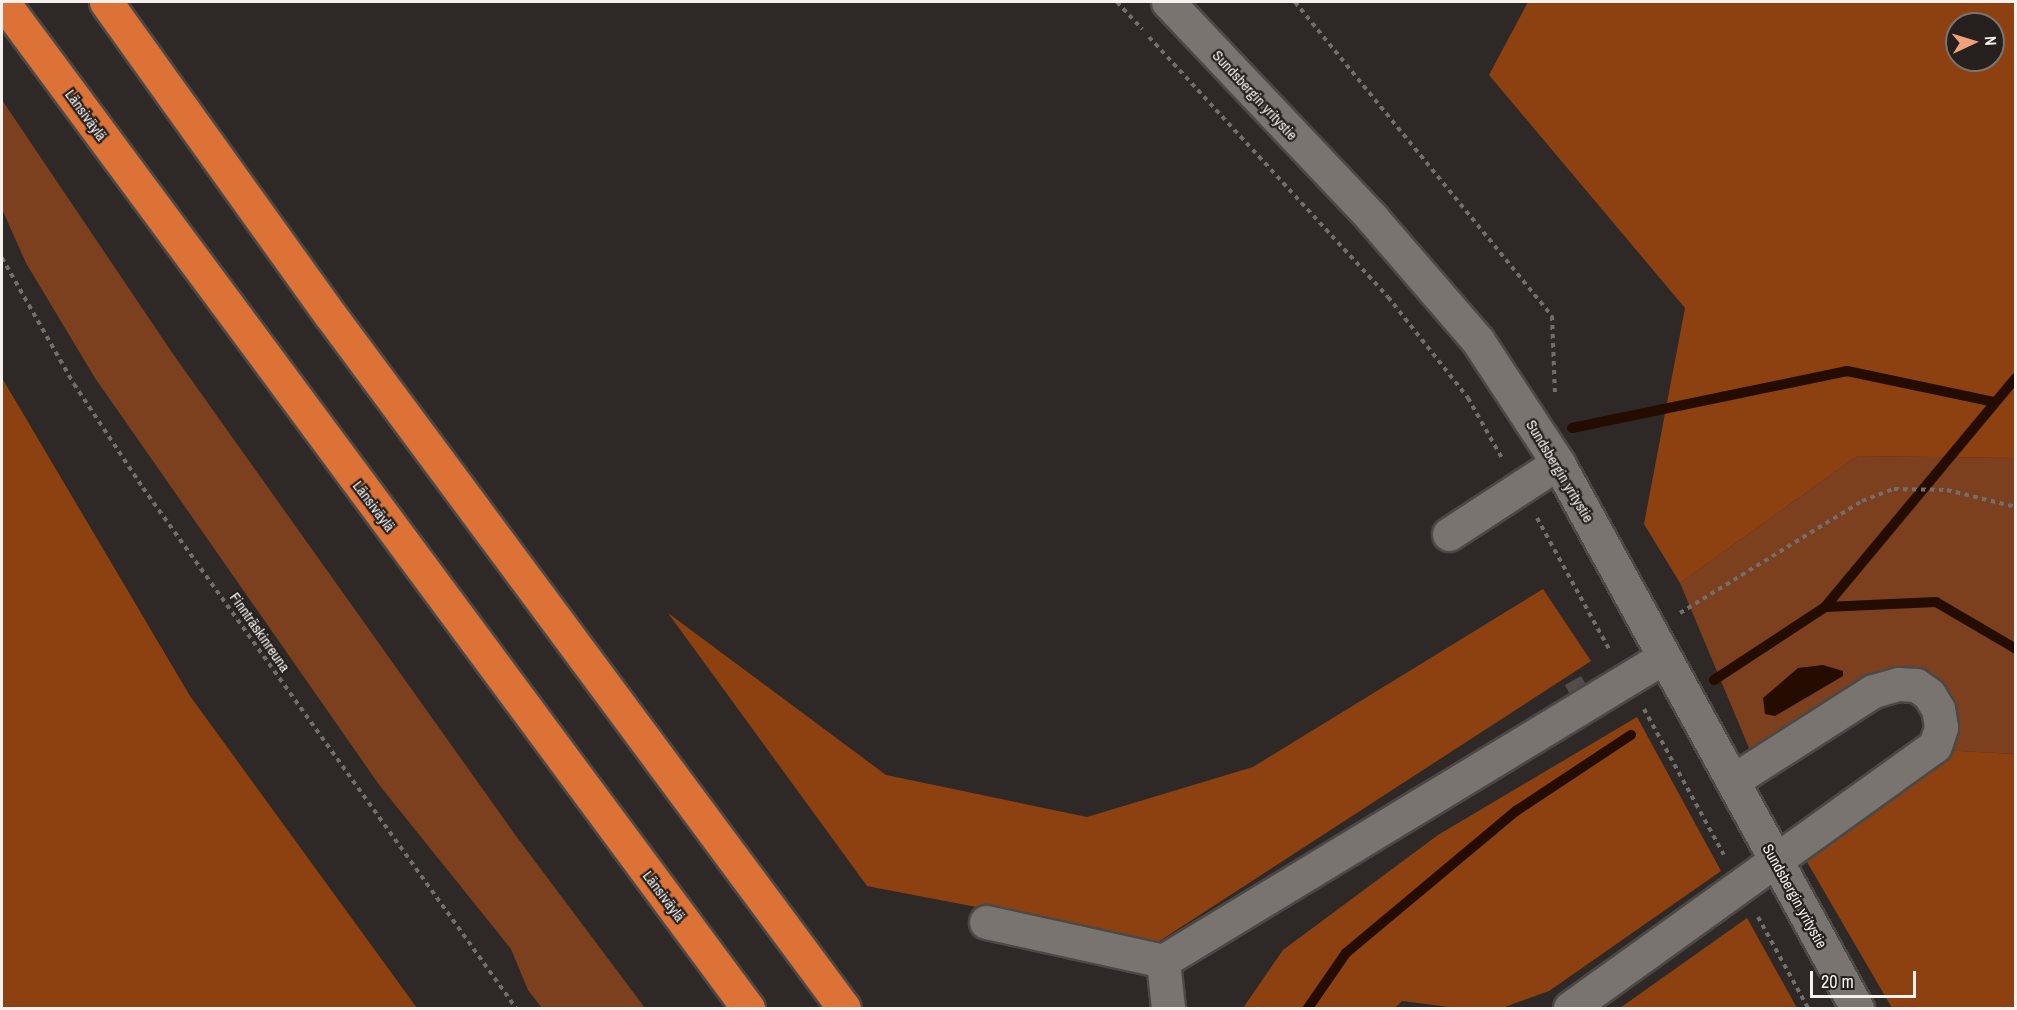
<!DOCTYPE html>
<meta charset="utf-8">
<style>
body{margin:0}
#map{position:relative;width:2017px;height:1010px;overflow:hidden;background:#2e2927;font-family:"Archivo Narrow",sans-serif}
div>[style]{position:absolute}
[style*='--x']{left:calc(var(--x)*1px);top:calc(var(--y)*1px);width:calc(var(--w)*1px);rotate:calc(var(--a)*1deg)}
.green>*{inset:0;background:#7d401e}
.forest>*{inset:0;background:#8e4110}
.water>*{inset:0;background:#240c01}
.stream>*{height:10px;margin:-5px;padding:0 5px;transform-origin:5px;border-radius:5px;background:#240c01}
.building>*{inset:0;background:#524d4a}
.path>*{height:4px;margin-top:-2px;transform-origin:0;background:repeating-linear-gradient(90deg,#726e6c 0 4.5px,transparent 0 9px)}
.roads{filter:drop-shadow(2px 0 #4b4846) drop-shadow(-2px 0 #4b4846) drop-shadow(0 2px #4b4846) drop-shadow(0 -2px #4b4846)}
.minor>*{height:33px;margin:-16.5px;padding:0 16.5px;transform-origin:16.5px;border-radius:16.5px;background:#7a7471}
.highway>*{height:33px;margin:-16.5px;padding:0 16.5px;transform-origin:16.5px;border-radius:16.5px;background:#dc7236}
span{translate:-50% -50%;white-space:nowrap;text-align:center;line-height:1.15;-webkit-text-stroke:4.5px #25201d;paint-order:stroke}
.street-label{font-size:15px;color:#f4f1ef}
.frame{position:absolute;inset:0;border:3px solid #f4f1ef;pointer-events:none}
.north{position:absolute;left:1945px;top:12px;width:60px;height:60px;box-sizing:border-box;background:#25201d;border:2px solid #787471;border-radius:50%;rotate:86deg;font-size:16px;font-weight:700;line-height:24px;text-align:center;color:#f4f1ef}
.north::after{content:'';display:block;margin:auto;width:21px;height:27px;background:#f0a27a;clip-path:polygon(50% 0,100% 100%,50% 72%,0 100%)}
.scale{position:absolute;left:1810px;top:971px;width:106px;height:27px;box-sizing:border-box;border:3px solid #f4f1ef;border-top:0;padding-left:8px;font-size:18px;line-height:21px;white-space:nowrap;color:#f4f1ef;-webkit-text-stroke:4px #25201d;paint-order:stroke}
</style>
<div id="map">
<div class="green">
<i style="clip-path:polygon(2px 100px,173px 354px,516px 836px,645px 1008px,542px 1008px,528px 990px,511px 949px,380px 786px,95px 378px,26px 263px,2px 209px)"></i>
<i style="clip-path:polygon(1857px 456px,2015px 458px,2015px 754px,1942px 750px,1920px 674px,1752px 755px,1680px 583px)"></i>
</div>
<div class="forest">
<i style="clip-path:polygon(evenodd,1528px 2px,2015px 2px,2015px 458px,1857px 456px,1680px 583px,1644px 524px,1685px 308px,1489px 75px,1528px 2px,1957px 24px,1993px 24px,1993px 60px,1957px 60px,1957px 24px)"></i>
<i style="clip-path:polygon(2px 378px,190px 696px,417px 1008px,2px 1008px)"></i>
<i style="clip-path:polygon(1543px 589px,1591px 661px,1158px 942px,867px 886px,668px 613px,886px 775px,1087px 817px,1253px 767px)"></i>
<i style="clip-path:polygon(1637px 717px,1721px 871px,1549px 991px,1502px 1008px,1457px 1008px,1402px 1001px,1395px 1008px,1243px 1008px,1283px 950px,1438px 835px)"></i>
<i style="clip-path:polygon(1942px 750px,2015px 754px,2015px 1008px,1892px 1008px,1803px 855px)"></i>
<i style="clip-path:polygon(1747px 918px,1797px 1008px,1620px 1008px)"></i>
</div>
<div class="water">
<i style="clip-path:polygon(1823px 665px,1843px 671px,1843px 676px,1775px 716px,1765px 714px,1763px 698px,1798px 668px)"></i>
</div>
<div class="stream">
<i style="--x:1572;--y:428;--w:281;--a:-11.7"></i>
<i style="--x:1847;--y:371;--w:150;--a:11.9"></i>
<i style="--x:1825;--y:607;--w:298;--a:-50.2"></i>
<i style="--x:1714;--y:680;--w:133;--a:-33.3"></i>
<i style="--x:1825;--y:607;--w:111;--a:-2.6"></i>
<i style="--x:1936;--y:602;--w:93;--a:30.4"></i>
<i style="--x:1308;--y:1008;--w:67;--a:-55.4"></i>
<i style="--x:1346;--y:953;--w:222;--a:-39.9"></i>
<i style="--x:1516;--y:811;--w:138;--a:-33.5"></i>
</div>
<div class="building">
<i style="clip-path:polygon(1581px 676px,1593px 697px,1576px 706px,1565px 685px)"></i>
</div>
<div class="path">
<i style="--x:1117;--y:2;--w:37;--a:47"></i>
<i style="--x:1295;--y:2;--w:406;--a:50.7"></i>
<i style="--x:1552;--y:316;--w:77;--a:87.8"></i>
<i style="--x:1149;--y:37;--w:353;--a:47.4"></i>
<i style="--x:1388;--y:297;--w:129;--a:51.6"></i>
<i style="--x:1468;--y:398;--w:71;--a:60.6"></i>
<i style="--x:2;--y:258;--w:145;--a:60.3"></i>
<i style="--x:74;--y:384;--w:125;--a:56.4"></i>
<i style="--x:143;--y:488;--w:640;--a:54.35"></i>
<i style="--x:1537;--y:518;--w:152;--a:61.2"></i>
<i style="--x:1680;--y:613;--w:214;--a:-31.6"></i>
<i style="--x:1862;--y:501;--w:34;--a:-21"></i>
<i style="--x:1894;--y:489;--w:53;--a:1.1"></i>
<i style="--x:1947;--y:490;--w:71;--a:13.8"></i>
<i style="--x:1644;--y:709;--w:166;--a:61.3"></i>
<i style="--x:1758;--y:917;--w:104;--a:61.2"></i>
</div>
<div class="roads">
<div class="minor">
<i style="--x:1168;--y:2;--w:297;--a:46.6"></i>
<i style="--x:1372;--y:218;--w:162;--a:49.2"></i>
<i style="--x:1478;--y:341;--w:146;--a:56.7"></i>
<i style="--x:1558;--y:463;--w:622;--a:61.25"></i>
<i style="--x:1449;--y:534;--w:130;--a:-33.1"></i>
<i style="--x:986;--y:922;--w:181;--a:12.4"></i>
<i style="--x:1163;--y:961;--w:586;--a:-31.25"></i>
<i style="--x:1163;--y:961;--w:47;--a:83.9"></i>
<i style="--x:1570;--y:1008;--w:449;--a:-35.7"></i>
<i style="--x:1935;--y:746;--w:20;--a:-72"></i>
<i style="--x:1941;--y:727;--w:18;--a:-99"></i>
<i style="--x:1938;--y:709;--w:17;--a:-121"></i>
<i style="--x:1929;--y:694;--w:16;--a:-145"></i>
<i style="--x:1916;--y:685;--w:18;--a:-177"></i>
<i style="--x:1898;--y:684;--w:26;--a:164"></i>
<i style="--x:1873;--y:691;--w:167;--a:147.4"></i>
</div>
<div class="highway">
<i style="--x:3;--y:2;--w:1252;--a:53.48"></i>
<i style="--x:106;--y:2;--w:386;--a:54.4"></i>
<i style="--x:331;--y:316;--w:861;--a:53.45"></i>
</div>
</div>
<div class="street-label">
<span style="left:1255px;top:95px;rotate:47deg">Sundsbergin yritystie</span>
<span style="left:86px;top:115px;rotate:54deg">Länsiväylä</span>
<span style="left:1560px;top:471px;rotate:59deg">Sundsbergin yritystie</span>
<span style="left:374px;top:506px;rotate:53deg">Länsiväylä</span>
<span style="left:260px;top:632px;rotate:55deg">Finnträskinreuna</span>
<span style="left:664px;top:896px;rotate:53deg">Länsiväylä</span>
<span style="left:1795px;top:896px;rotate:61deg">Sundsbergin yritystie</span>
</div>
<div class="frame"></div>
<div class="north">N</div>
<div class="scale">20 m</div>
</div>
